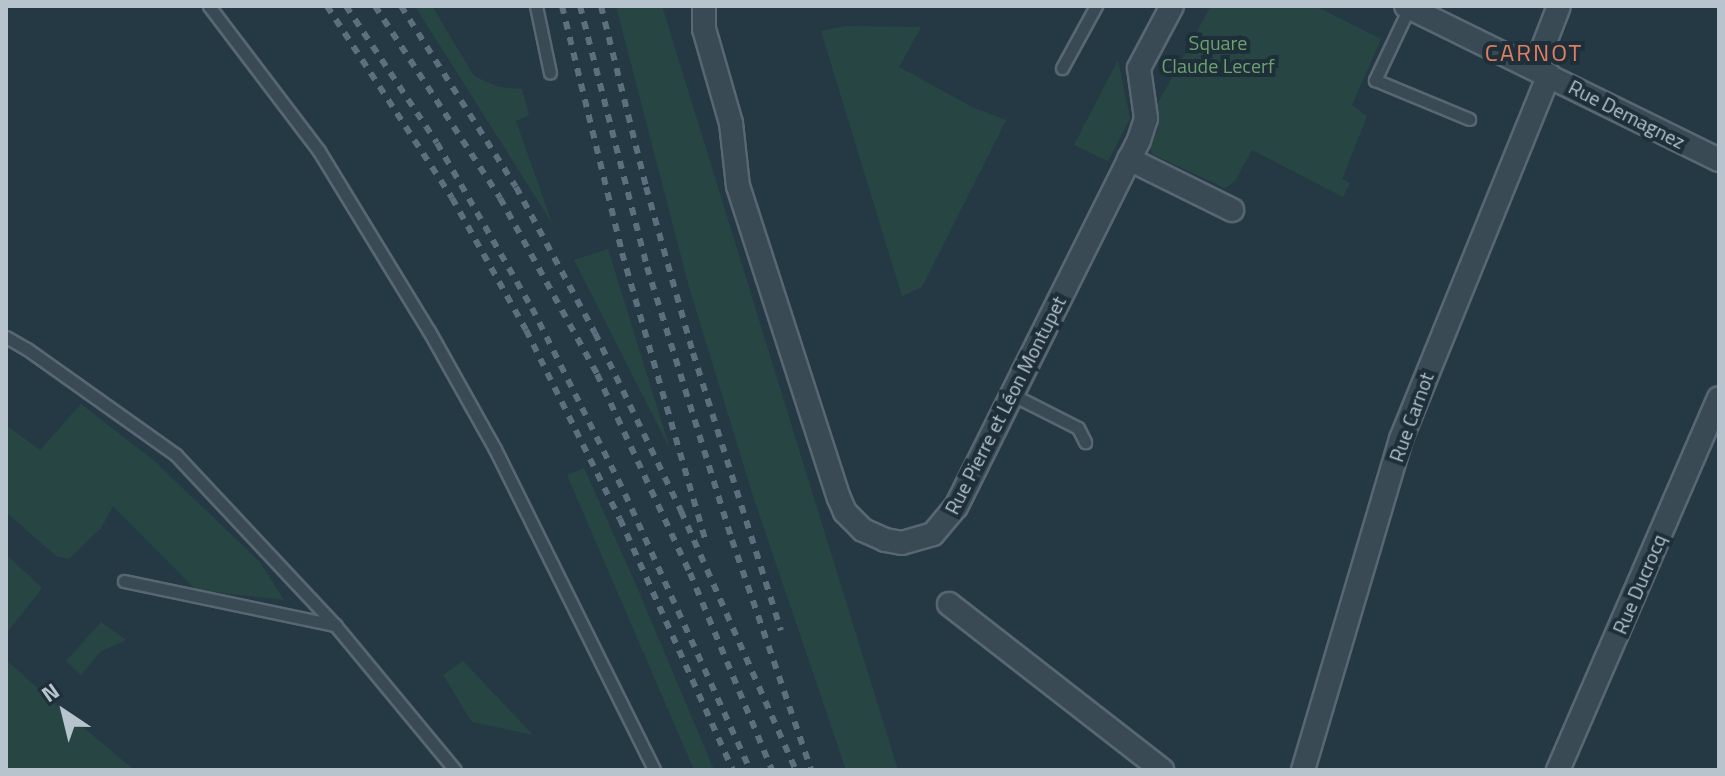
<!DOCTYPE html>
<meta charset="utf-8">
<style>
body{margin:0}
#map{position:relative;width:1725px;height:776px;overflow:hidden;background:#253945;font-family:"Titillium Web",sans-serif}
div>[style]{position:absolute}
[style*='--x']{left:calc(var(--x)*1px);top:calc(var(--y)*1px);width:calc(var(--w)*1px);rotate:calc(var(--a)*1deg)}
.green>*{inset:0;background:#274643}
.roads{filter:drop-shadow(2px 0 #586772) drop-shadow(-2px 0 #586772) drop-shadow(0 2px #586772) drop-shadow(0 -2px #586772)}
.service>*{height:11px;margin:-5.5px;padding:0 5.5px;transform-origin:5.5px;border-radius:5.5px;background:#394a54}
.minor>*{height:22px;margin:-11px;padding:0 11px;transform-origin:11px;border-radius:11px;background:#394a54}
.rail>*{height:6px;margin-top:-3px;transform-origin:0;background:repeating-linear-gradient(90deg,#5b6f7c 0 8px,transparent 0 16px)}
span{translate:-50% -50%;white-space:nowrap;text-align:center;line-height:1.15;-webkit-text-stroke:8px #1e2f3a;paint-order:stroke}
.park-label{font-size:20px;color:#6ca16e}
.street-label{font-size:20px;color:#b7c4ce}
.quarter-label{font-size:24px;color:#df7e60;letter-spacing:2px}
.frame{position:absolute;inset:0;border:8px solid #b7c4ce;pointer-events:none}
.north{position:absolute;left:24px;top:672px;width:80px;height:80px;-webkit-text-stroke:6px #1e2f3a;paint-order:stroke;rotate:325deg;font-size:22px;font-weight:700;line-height:32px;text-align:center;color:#b7c4ce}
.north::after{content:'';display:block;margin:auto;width:28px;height:36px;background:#b7c4ce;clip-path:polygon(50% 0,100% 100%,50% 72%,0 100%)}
</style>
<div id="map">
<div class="green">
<i style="clip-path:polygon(415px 6px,432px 6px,474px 76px,498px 87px,522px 89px,529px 115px,516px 121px,552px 223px)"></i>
<i style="clip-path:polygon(616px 6px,662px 6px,898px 770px,846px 770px,754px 499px,689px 287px)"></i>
<i style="clip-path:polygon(1211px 6px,1315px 6px,1381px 39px,1352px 105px,1367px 116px,1342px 179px,1350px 183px,1343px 197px,1252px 150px,1235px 181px,1225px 188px,1152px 154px,1150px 145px,1158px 130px,1157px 105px)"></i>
<i style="clip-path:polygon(846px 26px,921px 27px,899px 67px,974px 108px,1006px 120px,922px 287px,902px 296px,821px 31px)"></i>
<i style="clip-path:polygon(1118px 60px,1130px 118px,1108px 161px,1074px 145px)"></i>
<i style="clip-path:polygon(608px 249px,670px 449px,574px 260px)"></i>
<i style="clip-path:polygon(81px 404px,153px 460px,259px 561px,284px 600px,196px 590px,113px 506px,101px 528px,69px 559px,56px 556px,6px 512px,6px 425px,40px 450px)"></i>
<i style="clip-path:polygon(584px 468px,633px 578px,714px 770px,694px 770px,567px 475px)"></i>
<i style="clip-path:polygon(6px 554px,42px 588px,6px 634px)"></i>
<i style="clip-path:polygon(101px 622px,126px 640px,101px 651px,81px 675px,66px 661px)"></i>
<i style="clip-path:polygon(6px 660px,60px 708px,134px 770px,6px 770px)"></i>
<i style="clip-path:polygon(463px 661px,533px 735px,472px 722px,443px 675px)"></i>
</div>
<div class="roads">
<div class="service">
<i style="--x:209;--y:6;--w:182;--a:52.8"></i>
<i style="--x:319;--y:151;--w:211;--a:58.6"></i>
<i style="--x:429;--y:331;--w:135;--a:60.8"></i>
<i style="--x:495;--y:449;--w:358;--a:63.6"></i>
<i style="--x:536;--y:6;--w:68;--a:78.2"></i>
<i style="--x:1409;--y:8;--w:80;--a:115.3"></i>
<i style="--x:1375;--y:80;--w:102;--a:22.5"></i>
<i style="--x:1062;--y:68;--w:71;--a:-61.3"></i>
<i style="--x:6;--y:337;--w:24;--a:30"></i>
<i style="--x:27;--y:349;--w:183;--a:35.4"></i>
<i style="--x:176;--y:455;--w:233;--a:46.9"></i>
<i style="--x:335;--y:625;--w:188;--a:50.4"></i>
<i style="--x:1011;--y:394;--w:75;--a:26.9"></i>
<i style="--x:1078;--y:428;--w:16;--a:63"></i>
<i style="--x:124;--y:581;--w:216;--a:11.8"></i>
</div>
<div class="minor">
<i style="--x:704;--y:6;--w:23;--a:90"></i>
<i style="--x:704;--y:29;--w:98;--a:74"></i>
<i style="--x:731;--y:123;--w:63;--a:83.7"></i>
<i style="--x:738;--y:186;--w:328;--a:72.1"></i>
<i style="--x:839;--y:498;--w:15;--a:67"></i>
<i style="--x:845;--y:512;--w:25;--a:45"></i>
<i style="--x:863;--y:530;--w:24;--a:24"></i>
<i style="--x:885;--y:540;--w:17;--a:10"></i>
<i style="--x:902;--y:543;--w:32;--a:-16"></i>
<i style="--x:933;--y:534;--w:35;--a:-50"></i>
<i style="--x:956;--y:507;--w:410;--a:-63.5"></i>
<i style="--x:1139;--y:140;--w:23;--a:-72"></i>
<i style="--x:1146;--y:118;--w:50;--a:-98"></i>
<i style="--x:1139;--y:68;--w:70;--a:-62"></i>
<i style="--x:1406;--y:6;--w:349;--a:26.2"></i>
<i style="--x:1535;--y:68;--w:66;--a:-68.8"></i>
<i style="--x:1129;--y:159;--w:115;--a:26.3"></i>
<i style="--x:949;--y:604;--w:270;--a:37.9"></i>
<i style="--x:1303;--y:770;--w:345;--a:-73.5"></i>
<i style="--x:1401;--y:439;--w:393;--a:-67.9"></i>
<i style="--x:1558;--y:770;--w:405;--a:-66.6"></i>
</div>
</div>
<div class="rail">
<i style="--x:327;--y:6;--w:229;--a:56.9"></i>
<i style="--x:452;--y:198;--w:151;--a:60.7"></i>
<i style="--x:526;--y:330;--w:211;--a:63.6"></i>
<i style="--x:620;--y:519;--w:275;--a:65.8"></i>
<i style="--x:346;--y:6;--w:164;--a:56.4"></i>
<i style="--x:437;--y:143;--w:190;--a:60.1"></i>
<i style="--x:532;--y:308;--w:208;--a:63.4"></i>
<i style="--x:625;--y:494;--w:303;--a:65.6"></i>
<i style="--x:375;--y:6;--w:229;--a:56.9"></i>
<i style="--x:500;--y:198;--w:201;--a:61.1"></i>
<i style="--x:597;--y:374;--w:220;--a:65"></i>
<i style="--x:690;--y:573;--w:213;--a:67.4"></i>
<i style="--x:401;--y:6;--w:214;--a:57.6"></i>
<i style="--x:516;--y:187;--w:166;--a:61.6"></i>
<i style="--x:595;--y:333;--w:198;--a:64.2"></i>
<i style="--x:681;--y:511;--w:283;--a:66.1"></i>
<i style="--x:562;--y:6;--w:254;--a:76.3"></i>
<i style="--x:622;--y:253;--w:301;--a:73.8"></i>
<i style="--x:580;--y:6;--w:269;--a:75.6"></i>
<i style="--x:647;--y:267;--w:286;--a:72.7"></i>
<i style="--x:732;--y:540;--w:243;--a:71"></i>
<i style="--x:601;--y:6;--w:187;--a:76"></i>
<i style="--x:646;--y:187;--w:173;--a:74.2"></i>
<i style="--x:693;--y:353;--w:291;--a:72.4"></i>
</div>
<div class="park-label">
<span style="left:1218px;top:54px">Square<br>Claude Lecerf</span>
</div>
<div class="street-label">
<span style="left:1627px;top:114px;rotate:27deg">Rue Demagnez</span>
<span style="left:1005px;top:405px;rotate:-63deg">Rue Pierre et Léon Montupet</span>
<span style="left:1411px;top:417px;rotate:-70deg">Rue Carnot</span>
<span style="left:1639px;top:584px;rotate:-67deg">Rue Ducrocq</span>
</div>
<div class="quarter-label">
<span style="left:1534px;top:53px">CARNOT</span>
</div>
<div class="frame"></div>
<div class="north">N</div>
</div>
